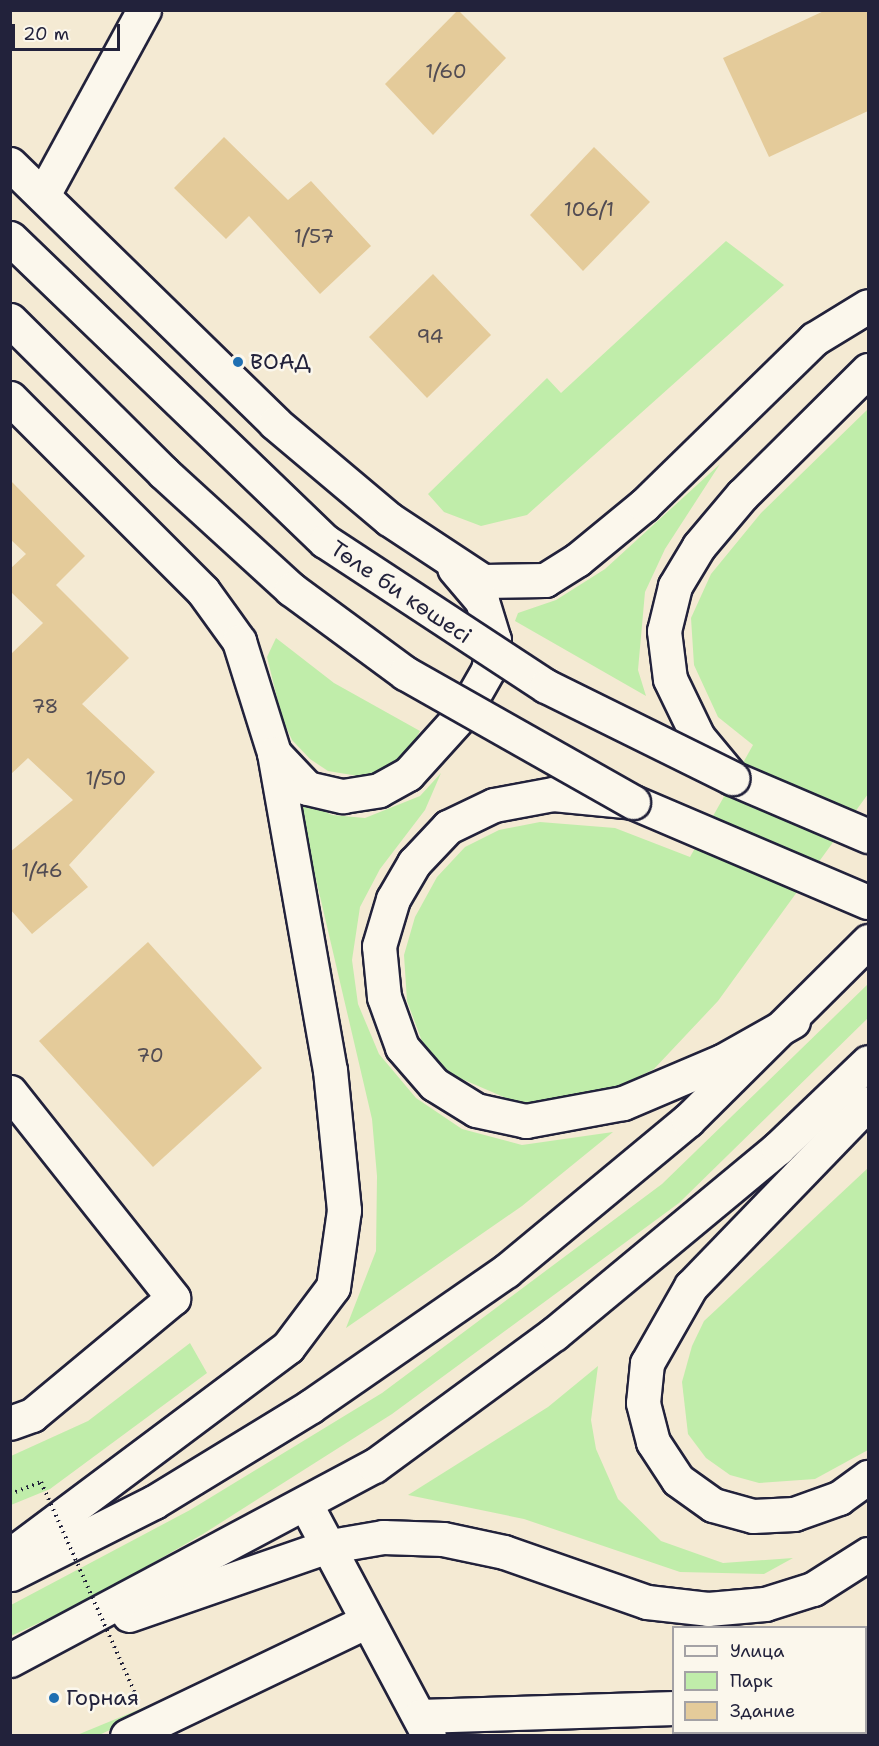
<!DOCTYPE html>
<meta charset="utf-8">
<style>
body{margin:0}
#map{position:relative;width:879px;height:1746px;overflow:hidden;background:#f4ead3;font-family:"Shantell Sans",sans-serif}
div>[style]{position:absolute}
[style*='--x']{left:calc(var(--x)*1px);top:calc(var(--y)*1px);width:calc(var(--w)*1px);rotate:calc(var(--a)*1deg)}
.green>*{inset:0;background:#c0edaa}
.building>*{inset:0;background:#e4cb9a}
.path>*{height:4px;margin-top:-2px;transform-origin:0;background:repeating-linear-gradient(90deg,#22223b 0 1.5px,transparent 0 6px)}
.roads{filter:drop-shadow(2px 0 #22223b) drop-shadow(-2px 0 #22223b) drop-shadow(0 2px #22223b) drop-shadow(0 -2px #22223b)}
.minor>*{height:33px;margin:-16.5px;padding:0 16.5px;transform-origin:16.5px;border-radius:16.5px;background:#fbf7ec}
.major>*{height:33px;margin:-16.5px;padding:0 16.5px;transform-origin:16.5px;border-radius:16.5px;background:#fbf7ec}
.path-bridge>*{height:4px;margin-top:-2px;transform-origin:0;background:repeating-linear-gradient(90deg,#22223b 0 1.5px,transparent 0 6px)}
.bridges{filter:drop-shadow(2px 0 #22223b) drop-shadow(-2px 0 #22223b) drop-shadow(0 2px #22223b) drop-shadow(0 -2px #22223b)}
.major-bridge>*{height:33px;margin:-16.5px;padding:0 16.5px;transform-origin:16.5px;border-radius:16.5px;background:#fbf7ec}
.dots>*{width:16px;height:16px;translate:-50% -50%;box-sizing:border-box;border:3px solid #fbf7ec;border-radius:50%}
span{translate:-50% -50%;white-space:nowrap;text-align:center;line-height:1.15;-webkit-text-stroke:5px #fbf7ec;paint-order:stroke}
.number-label{font-size:20px;color:#524c53}
.number-label span{-webkit-text-stroke-width:0}
.poi-label{font-size:22px;color:#22223b}
.left{translate:0 -50%;text-align:left}
.street-label{font-size:22px;color:#22223b}
.frame{position:absolute;inset:0;border:12px solid #22223b;pointer-events:none}
.legend{position:absolute;left:672px;top:1626px;width:195px;height:108px;box-sizing:border-box;background:#fbf7ec;border:2px solid #a4a2a5;margin:0;padding:8px 10px;list-style:none;font-size:18px;color:#22223b}
.legend li{display:flex;align-items:center;gap:12px;height:30px}
.legend b{width:30px;border:2px solid #a4a2a5}
.scale{position:absolute;left:12px;top:24px;width:108px;height:27px;box-sizing:border-box;border:3px solid #22223b;border-top:0;padding-left:8px;font-size:18px;line-height:21px;white-space:nowrap;color:#22223b;-webkit-text-stroke:4px #fbf7ec;paint-order:stroke}
</style>
<div id="map">
<div class="green">
<i style="clip-path:polygon(726px 241px,784px 285px,527px 515px,481px 526px,444px 512px,428px 494px,547px 378px,561px 393px)"></i>
<i style="clip-path:polygon(868px 409px,868px 794px,718px 1001px,654px 1069px,614px 1089px,527px 1107px,448px 1073px,423px 1044px,407px 1001px,404px 955px,415px 917px,437px 877px,465px 847px,499px 830px,540px 822px,615px 828px,690px 857px,753px 745px,718px 717px,694px 665px,691px 618px,711px 574px,761px 513px)"></i>
<i style="clip-path:polygon(720px 464px,665px 549px,645px 592px,638px 670px,646px 696px,515px 621px,518px 613px,556px 600px,605px 569px)"></i>
<i style="clip-path:polygon(276px 638px,334px 683px,420px 731px,411px 747px,394px 765px,364px 777px,328px 771px,310px 759px,292px 740px,282px 718px,267px 657px)"></i>
<i style="clip-path:polygon(441px 773px,425px 810px,380px 869px,360px 907px,352px 960px,358px 1004px,379px 1054px,416px 1098px,462px 1129px,522px 1145px,613px 1132px,522px 1206px,346px 1328px,376px 1251px,377px 1176px,372px 1119px,297px 798px,332px 815px,365px 818px,420px 796px)"></i>
<i style="clip-path:polygon(868px 984px,868px 1018px,679px 1203px,392px 1414px,203px 1534px,92px 1598px,11px 1636px,11px 1605px,190px 1510px,382px 1393px,662px 1184px)"></i>
<i style="clip-path:polygon(868px 1168px,868px 1450px,815px 1479px,759px 1483px,730px 1475px,706px 1458px,688px 1434px,682px 1382px,692px 1346px,704px 1321px)"></i>
<i style="clip-path:polygon(190px 1343px,207px 1373px,50px 1489px,11px 1505px,11px 1456px,88px 1421px)"></i>
<i style="clip-path:polygon(598px 1366px,591px 1420px,596px 1449px,618px 1499px,661px 1541px,723px 1563px,793px 1558px,764px 1574px,680px 1572px,524px 1519px,408px 1495px,548px 1407px)"></i>
<i style="clip-path:polygon(293px 1646px,99px 1735px,77px 1735px)"></i>
</div>
<div class="building">
<i style="clip-path:polygon(458px 10px,506px 58px,433px 135px,385px 84px)"></i>
<i style="clip-path:polygon(826px 10px,868px 10px,868px 111px,769px 157px,723px 58px)"></i>
<i style="clip-path:polygon(224px 137px,288px 200px,311px 181px,371px 246px,320px 294px,249px 216px,226px 239px,174px 188px)"></i>
<i style="clip-path:polygon(594px 147px,650px 202px,583px 271px,530px 215px)"></i>
<i style="clip-path:polygon(433px 274px,491px 335px,427px 398px,369px 337px)"></i>
<i style="clip-path:polygon(10px 480px,85px 556px,56px 585px,129px 658px,82px 704px,155px 772px,69px 865px,88px 887px,32px 934px,10px 909px,10px 852px,73px 800px,28px 758px,10px 775px,10px 655px,43px 623px,10px 591px,10px 569px,26px 554px,10px 539px)"></i>
<i style="clip-path:polygon(148px 942px,262px 1068px,153px 1167px,39px 1041px)"></i>
</div>
<div class="path">
<i style="--x:10;--y:1494;--w:33;--a:-21"></i>
</div>
<div class="roads">
<div class="minor">
<i style="--x:43;--y:195;--w:211;--a:-61.4"></i>
<i style="--x:10;--y:1092;--w:263;--a:51.6"></i>
<i style="--x:173;--y:1298;--w:183;--a:140.3"></i>
<i style="--x:32;--y:1415;--w:23;--a:160"></i>
<i style="--x:305;--y:1503;--w:264;--a:62"></i>
<i style="--x:866;--y:1656;--w:2;--a:-27"></i>
<i style="--x:420;--y:1716;--w:254;--a:-1.8"></i>
<i style="--x:795;--y:1732;--w:6;--a:39"></i>
<i style="--x:127;--y:1736;--w:266;--a:-25.6"></i>
</div>
<div class="major">
<i style="--x:10;--y:164;--w:371;--a:44.3"></i>
<i style="--x:275;--y:423;--w:149;--a:40.1"></i>
<i style="--x:389;--y:519;--w:113;--a:33.4"></i>
<i style="--x:483;--y:581;--w:62;--a:-0.9"></i>
<i style="--x:545;--y:580;--w:38;--a:-32"></i>
<i style="--x:577;--y:560;--w:87;--a:-39.4"></i>
<i style="--x:644;--y:505;--w:238;--a:-44.3"></i>
<i style="--x:814;--y:339;--w:63;--a:-31.4"></i>
<i style="--x:868;--y:370;--w:177;--a:135.2"></i>
<i style="--x:742;--y:495;--w:67;--a:130.1"></i>
<i style="--x:699;--y:546;--w:47;--a:121"></i>
<i style="--x:675;--y:586;--w:46;--a:103.7"></i>
<i style="--x:664;--y:631;--w:48;--a:82.9"></i>
<i style="--x:670;--y:679;--w:64;--a:64.2"></i>
<i style="--x:698;--y:737;--w:53;--a:50.3"></i>
<i style="--x:732;--y:778;--w:148;--a:23.1"></i>
<i style="--x:10;--y:398;--w:273;--a:45"></i>
<i style="--x:203;--y:591;--w:62;--a:54.2"></i>
<i style="--x:239;--y:641;--w:117;--a:72.6"></i>
<i style="--x:274;--y:753;--w:322;--a:80"></i>
<i style="--x:330;--y:1070;--w:141;--a:84.3"></i>
<i style="--x:344;--y:1210;--w:78;--a:98.1"></i>
<i style="--x:333;--y:1287;--w:75;--a:126.9"></i>
<i style="--x:288;--y:1347;--w:347;--a:143.2"></i>
<i style="--x:274;--y:753;--w:48;--a:46.7"></i>
<i style="--x:307;--y:788;--w:37;--a:13"></i>
<i style="--x:343;--y:796;--w:36;--a:-9"></i>
<i style="--x:379;--y:790;--w:33;--a:-29"></i>
<i style="--x:408;--y:774;--w:84;--a:-47.9"></i>
<i style="--x:464;--y:712;--w:48;--a:-60.3"></i>
<i style="--x:488;--y:670;--w:31;--a:-79"></i>
<i style="--x:494;--y:640;--w:41;--a:-107.1"></i>
<i style="--x:482;--y:601;--w:43;--a:-130.3"></i>
<i style="--x:793;--y:1021;--w:81;--a:150.6"></i>
<i style="--x:722;--y:1061;--w:108;--a:157"></i>
<i style="--x:623;--y:1103;--w:99;--a:169.5"></i>
<i style="--x:526;--y:1121;--w:51;--a:-167.6"></i>
<i style="--x:476;--y:1110;--w:49;--a:-148.2"></i>
<i style="--x:434;--y:1084;--w:49;--a:-130.9"></i>
<i style="--x:402;--y:1047;--w:53;--a:-109.8"></i>
<i style="--x:384;--y:997;--w:51;--a:-95.6"></i>
<i style="--x:379;--y:946;--w:49;--a:-73.4"></i>
<i style="--x:393;--y:899;--w:42;--a:-59.7"></i>
<i style="--x:414;--y:863;--w:50;--a:-46.6"></i>
<i style="--x:448;--y:827;--w:51;--a:-25.6"></i>
<i style="--x:494;--y:805;--w:60;--a:-10.6"></i>
<i style="--x:553;--y:794;--w:80;--a:5.7"></i>
<i style="--x:633;--y:802;--w:255;--a:23.1"></i>
<i style="--x:868;--y:1103;--w:255;--a:134"></i>
<i style="--x:691;--y:1286;--w:89;--a:119.7"></i>
<i style="--x:647;--y:1363;--w:40;--a:95.7"></i>
<i style="--x:643;--y:1403;--w:40;--a:75.6"></i>
<i style="--x:653;--y:1442;--w:45;--a:56.7"></i>
<i style="--x:678;--y:1480;--w:43;--a:35.5"></i>
<i style="--x:713;--y:1505;--w:41;--a:15.4"></i>
<i style="--x:753;--y:1516;--w:41;--a:-2.8"></i>
<i style="--x:794;--y:1514;--w:48;--a:-19.6"></i>
<i style="--x:839;--y:1498;--w:36;--a:-36"></i>
<i style="--x:11;--y:1574;--w:160;--a:-26.7"></i>
<i style="--x:154;--y:1502;--w:184;--a:-31.4"></i>
<i style="--x:311;--y:1406;--w:237;--a:-34.7"></i>
<i style="--x:506;--y:1271;--w:236;--a:-39.7"></i>
<i style="--x:688;--y:1120;--w:254;--a:-44.8"></i>
<i style="--x:129;--y:1615;--w:207;--a:-19.1"></i>
<i style="--x:325;--y:1547;--w:59;--a:-9.8"></i>
<i style="--x:383;--y:1537;--w:60;--a:1.9"></i>
<i style="--x:443;--y:1539;--w:62;--a:12"></i>
<i style="--x:504;--y:1552;--w:151;--a:19.3"></i>
<i style="--x:647;--y:1602;--w:61;--a:6.5"></i>
<i style="--x:708;--y:1609;--w:57;--a:-5"></i>
<i style="--x:765;--y:1604;--w:50;--a:-17.4"></i>
<i style="--x:813;--y:1589;--w:65;--a:-32.5"></i>
<i style="--x:10;--y:1660;--w:412;--a:-28.1"></i>
<i style="--x:374;--y:1466;--w:223;--a:-36.3"></i>
<i style="--x:554;--y:1334;--w:291;--a:-39.7"></i>
<i style="--x:778;--y:1148;--w:124;--a:-43.7"></i>
</div>
</div>
<div class="path-bridge">
<i style="--x:41;--y:1482;--w:231;--a:66"></i>
</div>
<div class="bridges">
<div class="major-bridge">
<i style="--x:10;--y:238;--w:437;--a:43.9"></i>
<i style="--x:325;--y:541;--w:264;--a:33.3"></i>
<i style="--x:546;--y:686;--w:208;--a:26.3"></i>
<i style="--x:10;--y:320;--w:217;--a:44.8"></i>
<i style="--x:164;--y:473;--w:172;--a:42.4"></i>
<i style="--x:291;--y:589;--w:142;--a:36.4"></i>
<i style="--x:405;--y:673;--w:262;--a:29.5"></i>
</div>
</div>
<div class="dots">
<i style="left:238px;top:362px;background:#1f6fb2"></i>
<i style="left:54px;top:1698px;background:#1f6fb2"></i>
</div>
<div class="number-label">
<span style="left:446px;top:71px">1/60</span>
<span style="left:589px;top:209px">106/1</span>
<span style="left:314px;top:236px">1/57</span>
<span style="left:430px;top:336px">94</span>
<span style="left:45px;top:706px">78</span>
<span style="left:106px;top:778px">1/50</span>
<span style="left:42px;top:870px">1/46</span>
<span style="left:150px;top:1055px">70</span>
</div>
<div class="poi-label">
<span class="left" style="left:250px;top:362px">ВОАД</span>
<span class="left" style="left:66px;top:1698px">Горная</span>
</div>
<div class="street-label">
<span style="left:401px;top:592px;rotate:34deg">Төле би көшесі</span>
</div>
<div class="frame"></div>
<ul class="legend">
<li><b style="height:8px;background:#fbf7ec"></b>Улица</li>
<li><b style="height:16px;background:#c0edaa"></b>Парк</li>
<li><b style="height:16px;background:#e4cb9a"></b>Здание</li>
</ul>
<div class="scale">20 m</div>
</div>
